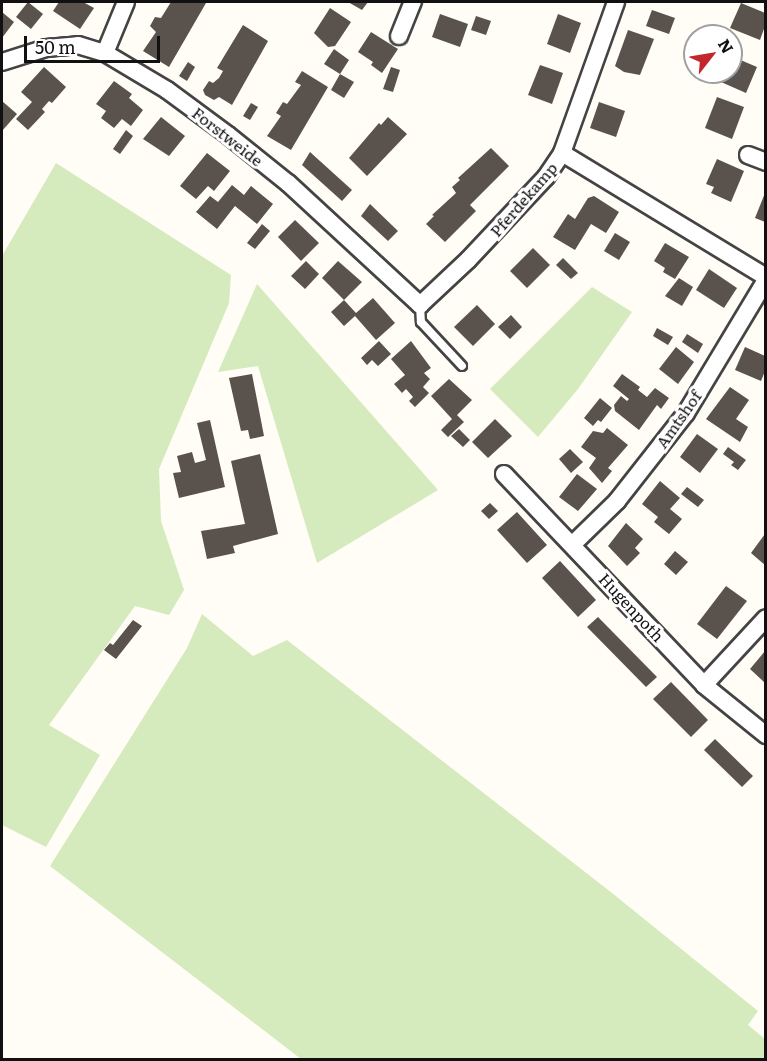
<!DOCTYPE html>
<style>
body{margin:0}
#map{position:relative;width:767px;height:1061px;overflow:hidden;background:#fffdf5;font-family:Literata,serif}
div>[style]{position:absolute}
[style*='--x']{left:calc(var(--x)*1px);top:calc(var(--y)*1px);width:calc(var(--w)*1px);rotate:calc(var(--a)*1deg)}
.green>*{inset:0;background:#d5ebbd}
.building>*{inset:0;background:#5a524d}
.roads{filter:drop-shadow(2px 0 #444) drop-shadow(-2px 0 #444) drop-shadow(0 2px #444) drop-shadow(0 -2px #444)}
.service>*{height:8px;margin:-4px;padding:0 4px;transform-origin:4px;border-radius:4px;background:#fff}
.minor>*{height:16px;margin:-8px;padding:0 8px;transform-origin:8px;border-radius:8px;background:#fff}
span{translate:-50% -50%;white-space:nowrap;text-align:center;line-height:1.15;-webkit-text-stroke:6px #fff;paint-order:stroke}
.street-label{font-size:16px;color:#111}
.frame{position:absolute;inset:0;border:3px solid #111;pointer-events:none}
.north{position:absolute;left:683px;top:24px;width:60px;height:60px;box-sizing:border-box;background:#fff;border:2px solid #a0a0a0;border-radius:50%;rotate:59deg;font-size:16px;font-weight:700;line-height:24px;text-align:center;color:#111}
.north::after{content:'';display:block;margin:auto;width:21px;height:27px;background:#c4262e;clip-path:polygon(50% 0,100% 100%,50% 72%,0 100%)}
.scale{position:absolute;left:24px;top:36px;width:136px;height:27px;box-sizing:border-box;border:3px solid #111;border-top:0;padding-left:8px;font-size:18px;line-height:21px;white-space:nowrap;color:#111;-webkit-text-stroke:4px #fff;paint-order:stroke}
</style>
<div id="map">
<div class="green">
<i style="clip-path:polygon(56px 163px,231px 275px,229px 303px,159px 469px,161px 521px,184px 590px,169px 615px,135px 606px,49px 725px,100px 755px,46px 847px,2px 825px,2px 256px)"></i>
<i style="clip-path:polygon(257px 284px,438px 490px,317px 563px,258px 366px,218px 372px)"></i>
<i style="clip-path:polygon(592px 287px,632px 312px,578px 389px,538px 437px,490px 389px)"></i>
<i style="clip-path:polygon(202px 614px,253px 656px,287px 640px,612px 893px,758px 1011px,748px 1025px,765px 1039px,765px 1059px,301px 1059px,50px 866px,187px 648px)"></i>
</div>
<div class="building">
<i style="clip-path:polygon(28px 2px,43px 14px,31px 29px,16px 17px)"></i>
<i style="clip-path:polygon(59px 2px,83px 2px,94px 8px,80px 29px,53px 11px)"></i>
<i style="clip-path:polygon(171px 2px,206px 3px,169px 67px,143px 51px,156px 32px,150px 26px,155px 17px,161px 18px)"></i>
<i style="clip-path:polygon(348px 2px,368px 2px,362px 10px)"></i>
<i style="clip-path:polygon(741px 3px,765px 13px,765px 26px,760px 40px,730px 28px)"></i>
<i style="clip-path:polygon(330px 8px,351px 22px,335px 46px,328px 47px,314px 33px)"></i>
<i style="clip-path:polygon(652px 10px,675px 18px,669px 34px,646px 26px)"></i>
<i style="clip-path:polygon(2px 12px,14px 22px,2px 38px)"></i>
<i style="clip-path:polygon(440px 14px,468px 24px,460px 47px,432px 37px)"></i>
<i style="clip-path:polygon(558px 14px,581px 23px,570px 53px,547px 44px)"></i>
<i style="clip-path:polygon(476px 16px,491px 21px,486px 35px,471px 30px)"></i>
<i style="clip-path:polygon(243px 25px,268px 41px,232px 105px,219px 97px,214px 100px,205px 95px,203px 90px,209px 81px,213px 83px,219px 78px,223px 71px,217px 68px)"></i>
<i style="clip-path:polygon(628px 30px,654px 39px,640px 75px,624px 72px,615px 66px)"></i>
<i style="clip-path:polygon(371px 32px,398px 49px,382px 73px,371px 65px,373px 62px,358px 52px)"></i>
<i style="clip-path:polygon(334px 49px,349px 60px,340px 74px,324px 64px)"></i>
<i style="clip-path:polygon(731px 56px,757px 67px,746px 93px,721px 82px,725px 72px,731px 72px)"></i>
<i style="clip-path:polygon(188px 62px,195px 67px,187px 81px,179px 76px)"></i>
<i style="clip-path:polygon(540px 65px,563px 73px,552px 104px,528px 95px)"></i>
<i style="clip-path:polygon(44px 67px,66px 87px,52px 103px,49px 101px,42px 109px,45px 112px,28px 130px,16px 119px,32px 102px,21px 92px)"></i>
<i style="clip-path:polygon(391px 67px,400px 70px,393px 92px,383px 89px)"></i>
<i style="clip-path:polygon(302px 71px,328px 87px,291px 150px,267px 136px,281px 116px,276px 113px,283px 102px,287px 104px,301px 85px,295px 82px)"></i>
<i style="clip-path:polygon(340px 74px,354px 82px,344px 98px,331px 90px)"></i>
<i style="clip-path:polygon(114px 81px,132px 94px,129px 98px,143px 110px,131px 126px,122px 119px,114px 128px,101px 118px,106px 111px,96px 104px)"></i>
<i style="clip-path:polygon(717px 97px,744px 107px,732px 139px,705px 128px)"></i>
<i style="clip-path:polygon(2px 101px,17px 114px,2px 131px)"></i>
<i style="clip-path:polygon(599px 102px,625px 111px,616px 137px,590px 128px)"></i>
<i style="clip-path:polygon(251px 103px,258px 107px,250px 120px,243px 116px)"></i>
<i style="clip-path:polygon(161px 117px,185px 136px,169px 156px,143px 139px)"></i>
<i style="clip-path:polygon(388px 117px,407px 134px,367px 176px,349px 158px,379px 123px,381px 125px)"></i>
<i style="clip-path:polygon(126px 130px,133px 136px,120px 154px,113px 149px)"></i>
<i style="clip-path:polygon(491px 148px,509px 166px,470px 205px,476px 211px,445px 242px,426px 224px,434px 216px,432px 215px,456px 193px,452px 187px,460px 180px,458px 178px)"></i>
<i style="clip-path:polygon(310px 152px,352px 190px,342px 201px,302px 165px)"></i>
<i style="clip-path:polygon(207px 153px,230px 171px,214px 191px,208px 186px,196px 199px,180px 186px)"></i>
<i style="clip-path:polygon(717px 159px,744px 171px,731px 202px,711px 193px,714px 187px,706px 184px)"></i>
<i style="clip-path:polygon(232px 185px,244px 195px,251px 186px,273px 204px,257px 224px,235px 206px,217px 229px,196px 212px,210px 196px,218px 202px)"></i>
<i style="clip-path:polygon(765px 193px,765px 222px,755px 218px)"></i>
<i style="clip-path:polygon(594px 196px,619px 212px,606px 233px,591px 224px,575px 250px,553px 237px,568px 214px,575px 219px,588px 198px)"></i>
<i style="clip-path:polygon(370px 204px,398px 231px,388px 241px,361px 216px)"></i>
<i style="clip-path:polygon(295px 220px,319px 243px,301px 261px,278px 237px)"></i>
<i style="clip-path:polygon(262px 224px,270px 231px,255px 249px,247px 243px)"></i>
<i style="clip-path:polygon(615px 233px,630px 242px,619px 260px,604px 251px)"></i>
<i style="clip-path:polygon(665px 243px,689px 257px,675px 279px,663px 272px,665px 268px,654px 261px)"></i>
<i style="clip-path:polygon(533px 248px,550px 265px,527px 288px,510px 271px)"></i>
<i style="clip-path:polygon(563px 258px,578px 273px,571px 279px,556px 265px)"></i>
<i style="clip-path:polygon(306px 261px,319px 274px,305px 289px,291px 276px)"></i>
<i style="clip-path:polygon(338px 261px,362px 282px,344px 300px,356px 313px,373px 298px,395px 323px,376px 340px,355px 316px,344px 326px,331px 312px,344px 300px,322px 278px)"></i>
<i style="clip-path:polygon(709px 269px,737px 288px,724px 308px,696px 290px)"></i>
<i style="clip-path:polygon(679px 278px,693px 287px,682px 306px,665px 296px)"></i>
<i style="clip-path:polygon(477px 305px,495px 324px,473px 346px,454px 327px)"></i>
<i style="clip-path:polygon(511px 315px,522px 327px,510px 339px,498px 327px)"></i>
<i style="clip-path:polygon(657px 328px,673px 337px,668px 345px,653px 336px)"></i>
<i style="clip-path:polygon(687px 334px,703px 344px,698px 353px,682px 342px)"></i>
<i style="clip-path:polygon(379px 341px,391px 354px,378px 366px,372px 360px,367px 365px,361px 358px)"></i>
<i style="clip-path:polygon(411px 341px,431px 368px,424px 373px,430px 379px,423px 387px,429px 393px,415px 407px,409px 401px,413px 397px,406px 389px,402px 393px,394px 384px,405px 375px,391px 359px)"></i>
<i style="clip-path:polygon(676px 347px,694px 362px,678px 384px,659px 369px)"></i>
<i style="clip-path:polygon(745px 347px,765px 356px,765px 371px,761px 381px,735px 370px)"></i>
<i style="clip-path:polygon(252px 374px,264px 436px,250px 439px,248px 430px,241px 431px,229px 378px)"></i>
<i style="clip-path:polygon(622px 374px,640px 387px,638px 390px,647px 397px,655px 388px,669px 398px,661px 409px,657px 405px,639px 430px,615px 411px,614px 405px,621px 396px,627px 401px,629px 399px,613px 386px)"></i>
<i style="clip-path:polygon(449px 379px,472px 400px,457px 415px,464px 422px,448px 437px,441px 430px,452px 419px,431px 396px)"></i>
<i style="clip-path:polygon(730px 387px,749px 400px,736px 419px,748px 427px,740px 442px,706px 419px)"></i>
<i style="clip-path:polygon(600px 398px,612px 408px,601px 422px,598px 420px,593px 426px,584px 418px)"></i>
<i style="clip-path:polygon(495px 419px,512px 436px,488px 458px,472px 442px)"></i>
<i style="clip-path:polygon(210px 420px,225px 487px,179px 498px,173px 473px,181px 472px,177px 456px,192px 452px,195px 463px,206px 460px,197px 423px)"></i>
<i style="clip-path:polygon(607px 428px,628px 445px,608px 468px,612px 471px,602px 483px,589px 468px,596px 458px,581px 447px,593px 431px,603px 433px)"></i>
<i style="clip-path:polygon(459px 429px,470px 440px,463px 447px,451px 436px)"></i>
<i style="clip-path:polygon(697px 434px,718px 449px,700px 473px,680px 457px)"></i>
<i style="clip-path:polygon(728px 447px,746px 460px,738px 470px,731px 465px,734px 462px,723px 454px)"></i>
<i style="clip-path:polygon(570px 449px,583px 462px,571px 473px,559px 459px)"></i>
<i style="clip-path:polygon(260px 454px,278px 534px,233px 546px,235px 553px,207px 559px,201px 531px,245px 524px,231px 461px)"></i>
<i style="clip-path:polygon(577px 474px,597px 489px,578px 511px,559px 497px)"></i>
<i style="clip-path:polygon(660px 481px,680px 498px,670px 509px,682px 519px,669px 534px,654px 522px,658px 517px,642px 504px)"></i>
<i style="clip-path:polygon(687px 487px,704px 500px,698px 507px,681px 494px)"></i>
<i style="clip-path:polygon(490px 503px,498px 511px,489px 519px,481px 511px)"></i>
<i style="clip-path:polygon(517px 512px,547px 545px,527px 563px,497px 530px)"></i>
<i style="clip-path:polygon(626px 523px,643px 539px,635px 548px,640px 553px,627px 566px,608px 546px)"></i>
<i style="clip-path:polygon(765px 534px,765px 565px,751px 553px)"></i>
<i style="clip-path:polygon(675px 551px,688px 562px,676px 575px,664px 564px)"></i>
<i style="clip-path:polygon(560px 561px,596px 600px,578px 617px,542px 578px)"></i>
<i style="clip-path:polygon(726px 586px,747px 601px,717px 639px,697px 624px)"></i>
<i style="clip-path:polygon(598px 617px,657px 677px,646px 687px,587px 627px)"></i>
<i style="clip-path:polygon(133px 620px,142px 626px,116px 659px,104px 650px,110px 643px,113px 645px)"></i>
<i style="clip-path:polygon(765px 651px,765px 683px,750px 669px)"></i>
<i style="clip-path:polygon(671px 682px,708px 720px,691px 737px,653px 699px)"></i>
<i style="clip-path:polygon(715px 739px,753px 776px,742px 787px,704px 750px)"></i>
</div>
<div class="roads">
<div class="service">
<i style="--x:420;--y:305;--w:17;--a:87"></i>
<i style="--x:421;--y:322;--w:60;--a:47"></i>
</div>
<div class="minor">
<i style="--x:399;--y:36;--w:37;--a:-68"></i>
<i style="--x:105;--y:53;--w:55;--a:-67.6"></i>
<i style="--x:2;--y:62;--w:46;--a:-17.7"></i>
<i style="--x:46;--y:48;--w:32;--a:-5"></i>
<i style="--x:78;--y:45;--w:28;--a:17"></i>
<i style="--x:105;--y:53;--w:72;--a:30.8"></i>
<i style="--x:167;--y:90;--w:76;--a:36.4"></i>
<i style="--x:228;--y:135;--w:77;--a:38.7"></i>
<i style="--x:288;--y:183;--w:180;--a:42.7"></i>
<i style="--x:420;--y:305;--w:66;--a:-43.2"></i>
<i style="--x:468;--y:260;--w:114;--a:-46.8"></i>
<i style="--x:546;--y:177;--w:29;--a:-56"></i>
<i style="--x:562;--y:153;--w:160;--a:-70.3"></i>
<i style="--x:562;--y:153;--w:239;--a:31.3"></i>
<i style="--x:748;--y:155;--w:19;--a:21"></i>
<i style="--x:504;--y:474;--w:291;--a:46.5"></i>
<i style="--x:704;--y:685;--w:80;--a:38.9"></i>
<i style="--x:573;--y:544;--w:62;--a:-44.3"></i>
<i style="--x:617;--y:501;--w:112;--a:-51.9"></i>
<i style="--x:686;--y:413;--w:155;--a:-59"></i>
<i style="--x:704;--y:685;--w:91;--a:-47.2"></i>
</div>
</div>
<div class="street-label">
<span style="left:228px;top:136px;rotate:38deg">Forstweide</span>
<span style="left:523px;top:199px;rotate:-49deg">Pferdekamp</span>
<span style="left:678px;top:419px;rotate:-55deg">Amtshof</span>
<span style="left:632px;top:607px;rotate:47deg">Hugenpoth</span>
</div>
<div class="frame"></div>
<div class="north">N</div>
<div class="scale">50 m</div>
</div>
